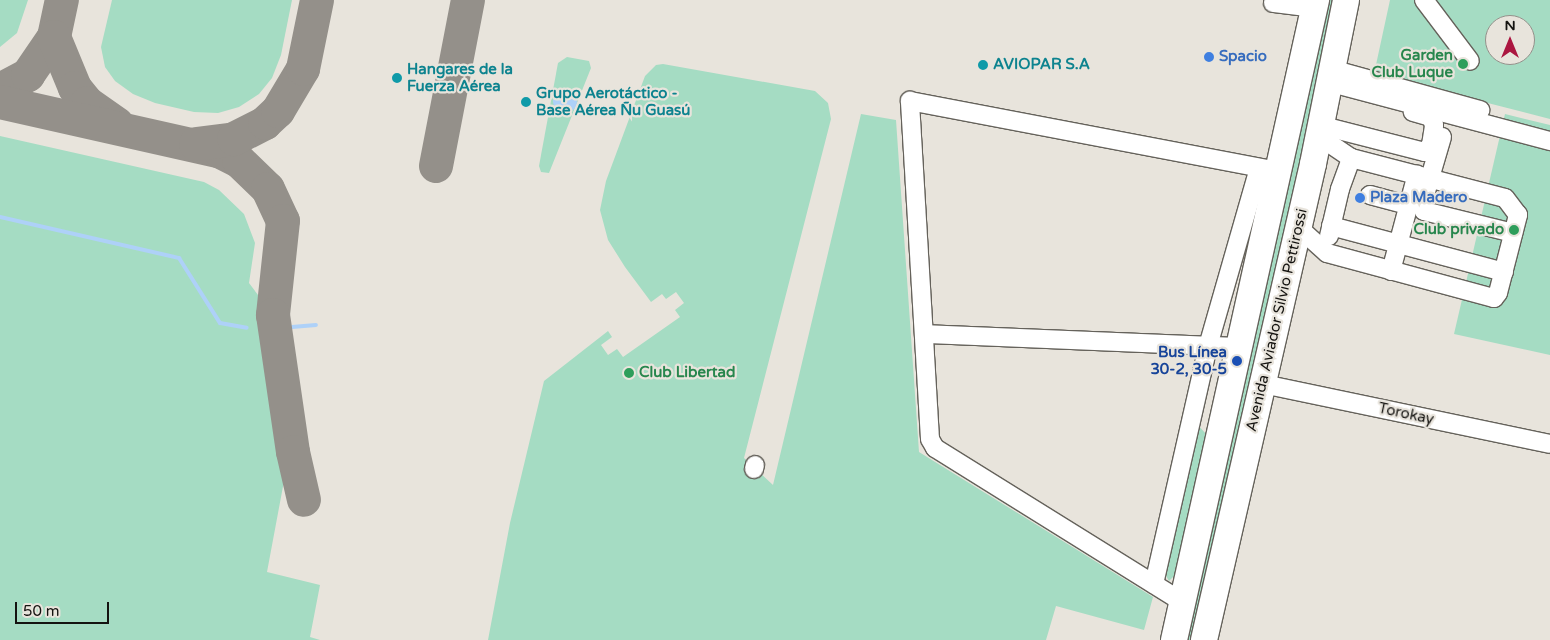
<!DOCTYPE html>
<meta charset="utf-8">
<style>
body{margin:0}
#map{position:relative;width:1550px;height:640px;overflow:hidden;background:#e8e4dc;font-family:"Varela Round",sans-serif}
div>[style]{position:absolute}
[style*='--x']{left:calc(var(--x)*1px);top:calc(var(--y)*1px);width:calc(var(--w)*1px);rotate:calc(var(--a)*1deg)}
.green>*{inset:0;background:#a5dcc3}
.water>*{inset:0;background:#aed1f8}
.round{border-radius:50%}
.stream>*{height:4px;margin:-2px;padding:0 2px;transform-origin:2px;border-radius:2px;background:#aed1f8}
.taxiway>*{height:34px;margin:-17px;padding:0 17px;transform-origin:17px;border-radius:17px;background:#94908a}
.roads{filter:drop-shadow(1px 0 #65625b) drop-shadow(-1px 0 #65625b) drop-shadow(0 1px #65625b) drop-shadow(0 -1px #65625b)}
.minor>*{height:18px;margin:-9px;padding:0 9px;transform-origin:9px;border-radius:9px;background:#fff}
.highway>*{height:26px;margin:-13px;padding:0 13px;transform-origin:13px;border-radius:13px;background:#fff}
.dots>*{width:14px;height:14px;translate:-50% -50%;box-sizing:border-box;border:2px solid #e8e4dc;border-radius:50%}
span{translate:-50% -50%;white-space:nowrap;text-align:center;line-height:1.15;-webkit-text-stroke:4.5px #e8e4dc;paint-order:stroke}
.leisure-label{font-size:15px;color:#27864d;font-weight:700}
.right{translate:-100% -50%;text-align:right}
.left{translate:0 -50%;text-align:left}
.shop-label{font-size:15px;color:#366cbe;font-weight:700}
.culture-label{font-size:15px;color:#0d838f;font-weight:700}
.street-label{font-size:15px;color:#141310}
.transit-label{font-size:15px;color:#164399;font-weight:700}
.north{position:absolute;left:1485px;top:15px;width:50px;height:50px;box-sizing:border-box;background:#e8e4dc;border:1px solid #93908a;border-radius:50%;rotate:0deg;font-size:14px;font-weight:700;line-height:20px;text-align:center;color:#141310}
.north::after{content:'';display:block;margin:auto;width:18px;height:22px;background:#ab1640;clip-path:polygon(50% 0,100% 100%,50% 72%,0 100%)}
.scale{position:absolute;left:15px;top:602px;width:94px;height:22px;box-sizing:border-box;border:2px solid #141310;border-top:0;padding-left:6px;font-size:15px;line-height:18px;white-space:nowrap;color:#141310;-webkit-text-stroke:4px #e8e4dc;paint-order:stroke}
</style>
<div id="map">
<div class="green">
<i style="clip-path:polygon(0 0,28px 0,17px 33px,0 47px)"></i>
<i style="clip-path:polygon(112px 0,292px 0,281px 55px,272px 78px,259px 94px,239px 107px,218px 113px,194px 112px,155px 103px,133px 94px,115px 81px,105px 67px,101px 47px)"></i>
<i style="clip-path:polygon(1323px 0,1339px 0,1196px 640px,1181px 640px)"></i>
<i style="clip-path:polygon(evenodd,1390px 0,1550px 0,1550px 119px,1374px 74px,1390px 0,1495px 25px,1525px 25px,1525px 55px,1495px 55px,1495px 25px)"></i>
<i style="clip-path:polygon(567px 57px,589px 61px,591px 68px,549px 173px,541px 172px,539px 166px,558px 63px)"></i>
<i style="clip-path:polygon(663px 64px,815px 91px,828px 103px,831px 119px,744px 458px,773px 485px,861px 114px,896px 120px,919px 452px,1153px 597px,1144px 630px,1056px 606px,1046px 640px,488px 640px,510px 523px,544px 381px,608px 331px,612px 337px,601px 345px,608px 355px,617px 349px,623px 357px,680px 317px,675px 310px,684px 303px,676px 292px,666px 299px,662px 294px,651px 302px,625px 267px,608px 240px,600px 210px,606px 181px,645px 76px,656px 65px)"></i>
<i style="clip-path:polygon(1505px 114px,1550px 125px,1550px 355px,1454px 334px)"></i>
<i style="clip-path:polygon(0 136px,204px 182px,219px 190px,244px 214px,255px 243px,249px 283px,258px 295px,284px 481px,267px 572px,320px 585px,310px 637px,320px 640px,0 640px)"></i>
<i style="clip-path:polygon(1197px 424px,1206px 434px,1176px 574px,1169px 581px,1166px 576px)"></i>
</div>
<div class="water">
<i class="round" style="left:553px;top:89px;width:24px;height:24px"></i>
</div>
<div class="stream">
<i style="--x:0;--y:217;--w:184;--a:12.9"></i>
<i style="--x:179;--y:258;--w:77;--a:57.8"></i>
<i style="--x:220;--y:323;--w:27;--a:10"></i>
<i style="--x:292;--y:327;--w:24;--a:-5"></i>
</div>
<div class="taxiway">
<i style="--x:54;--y:37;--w:38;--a:-78"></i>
<i style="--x:0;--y:90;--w:32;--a:-28"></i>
<i style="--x:28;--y:75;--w:46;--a:-55.6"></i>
<i style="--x:54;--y:37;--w:55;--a:67.6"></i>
<i style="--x:75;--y:88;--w:19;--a:51"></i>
<i style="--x:87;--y:103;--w:37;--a:35"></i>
<i style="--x:0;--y:102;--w:227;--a:12.7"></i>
<i style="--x:221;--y:152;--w:20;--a:27"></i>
<i style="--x:239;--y:161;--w:40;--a:44"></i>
<i style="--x:268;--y:189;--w:35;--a:65"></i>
<i style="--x:283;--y:221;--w:95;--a:96.1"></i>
<i style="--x:273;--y:315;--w:138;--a:81.7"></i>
<i style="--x:293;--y:452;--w:49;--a:77.1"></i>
<i style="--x:196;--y:144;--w:38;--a:-7"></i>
<i style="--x:234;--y:139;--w:35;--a:-27"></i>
<i style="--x:265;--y:123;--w:18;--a:-43"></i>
<i style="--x:278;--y:111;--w:49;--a:-59.2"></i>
<i style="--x:303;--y:69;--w:70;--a:-78.5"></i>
<i style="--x:436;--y:166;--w:169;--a:-79.1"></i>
</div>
<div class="roads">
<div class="minor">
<i style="--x:1424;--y:0;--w:76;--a:53"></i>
<i style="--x:1273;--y:3;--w:41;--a:7"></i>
<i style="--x:1331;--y:69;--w:155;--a:15.4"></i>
<i style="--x:1328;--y:82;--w:230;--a:14.9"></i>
<i style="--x:1319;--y:125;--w:109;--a:14.3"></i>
<i style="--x:1425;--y:152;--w:9;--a:-49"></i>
<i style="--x:1431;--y:145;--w:20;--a:-81"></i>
<i style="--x:1434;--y:125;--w:9;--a:-111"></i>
<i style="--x:1431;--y:117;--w:19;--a:-164"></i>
<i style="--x:1442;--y:137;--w:71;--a:106.4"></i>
<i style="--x:1422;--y:205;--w:6;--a:72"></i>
<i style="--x:1424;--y:211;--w:92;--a:13.9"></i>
<i style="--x:1370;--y:195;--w:39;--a:15"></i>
<i style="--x:1331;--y:226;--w:179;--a:14.9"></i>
<i style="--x:1298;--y:227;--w:39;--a:42"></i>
<i style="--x:1327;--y:253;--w:173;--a:15.1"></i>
<i style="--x:1494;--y:298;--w:6;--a:-51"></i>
<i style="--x:1498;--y:293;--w:81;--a:-75.6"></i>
<i style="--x:1518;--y:215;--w:21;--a:-127"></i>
<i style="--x:1505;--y:198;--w:159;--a:-165.4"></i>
<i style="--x:1351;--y:158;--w:41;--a:-145.9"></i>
<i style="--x:1329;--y:236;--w:48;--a:-76.8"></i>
<i style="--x:1340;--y:189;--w:33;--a:-70"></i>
<i style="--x:1391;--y:271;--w:100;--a:-75"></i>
<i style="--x:925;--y:334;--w:316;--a:2.4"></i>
<i style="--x:1263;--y:384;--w:293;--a:11.8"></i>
<i style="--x:754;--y:469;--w:4;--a:-76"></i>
<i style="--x:1154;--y:584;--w:244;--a:-77.2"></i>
<i style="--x:1208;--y:346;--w:185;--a:-74"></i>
<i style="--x:1184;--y:603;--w:293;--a:-148.1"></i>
<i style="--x:935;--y:448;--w:10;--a:-119"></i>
<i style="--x:930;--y:439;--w:339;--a:-93.4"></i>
<i style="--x:910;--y:101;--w:375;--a:10.8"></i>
</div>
<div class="highway">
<i style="--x:1174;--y:640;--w:656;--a:-77.49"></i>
<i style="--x:1204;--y:640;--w:488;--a:-77.1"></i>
<i style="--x:1313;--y:164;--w:167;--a:-78.6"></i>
</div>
</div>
<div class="dots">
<i style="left:1209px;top:57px;background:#3f7fe0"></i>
<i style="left:1463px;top:64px;background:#2e9e5b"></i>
<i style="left:983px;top:65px;background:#0f9aa8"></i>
<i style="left:397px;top:78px;background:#0f9aa8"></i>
<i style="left:526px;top:102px;background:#0f9aa8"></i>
<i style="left:1360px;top:198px;background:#3f7fe0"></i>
<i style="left:1514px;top:230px;background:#2e9e5b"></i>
<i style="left:1237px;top:361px;background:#1a4fb4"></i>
<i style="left:629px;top:373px;background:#2e9e5b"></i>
</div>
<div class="leisure-label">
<span class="right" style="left:1453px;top:64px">Garden<br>Club Luque</span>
<span class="right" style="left:1504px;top:230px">Club privado</span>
<span class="left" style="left:639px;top:373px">Club Libertad</span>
</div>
<div class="shop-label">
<span class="left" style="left:1219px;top:57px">Spacio</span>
<span class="left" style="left:1370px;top:198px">Plaza Madero</span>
</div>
<div class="culture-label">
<span class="left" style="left:993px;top:65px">AVIOPAR S.A</span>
<span class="left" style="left:407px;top:78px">Hangares de la<br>Fuerza Aérea</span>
<span class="left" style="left:536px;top:102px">Grupo Aerotáctico -<br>Base Aérea Ñu Guasú</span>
</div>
<div class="street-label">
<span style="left:1277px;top:320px;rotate:-77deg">Avenida Aviador Silvio Pettirossi</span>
<span style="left:1406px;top:414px;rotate:12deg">Torokay</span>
</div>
<div class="transit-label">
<span class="right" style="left:1227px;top:361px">Bus Línea<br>30-2, 30-5</span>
</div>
<div class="north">N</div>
<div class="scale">50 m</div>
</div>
